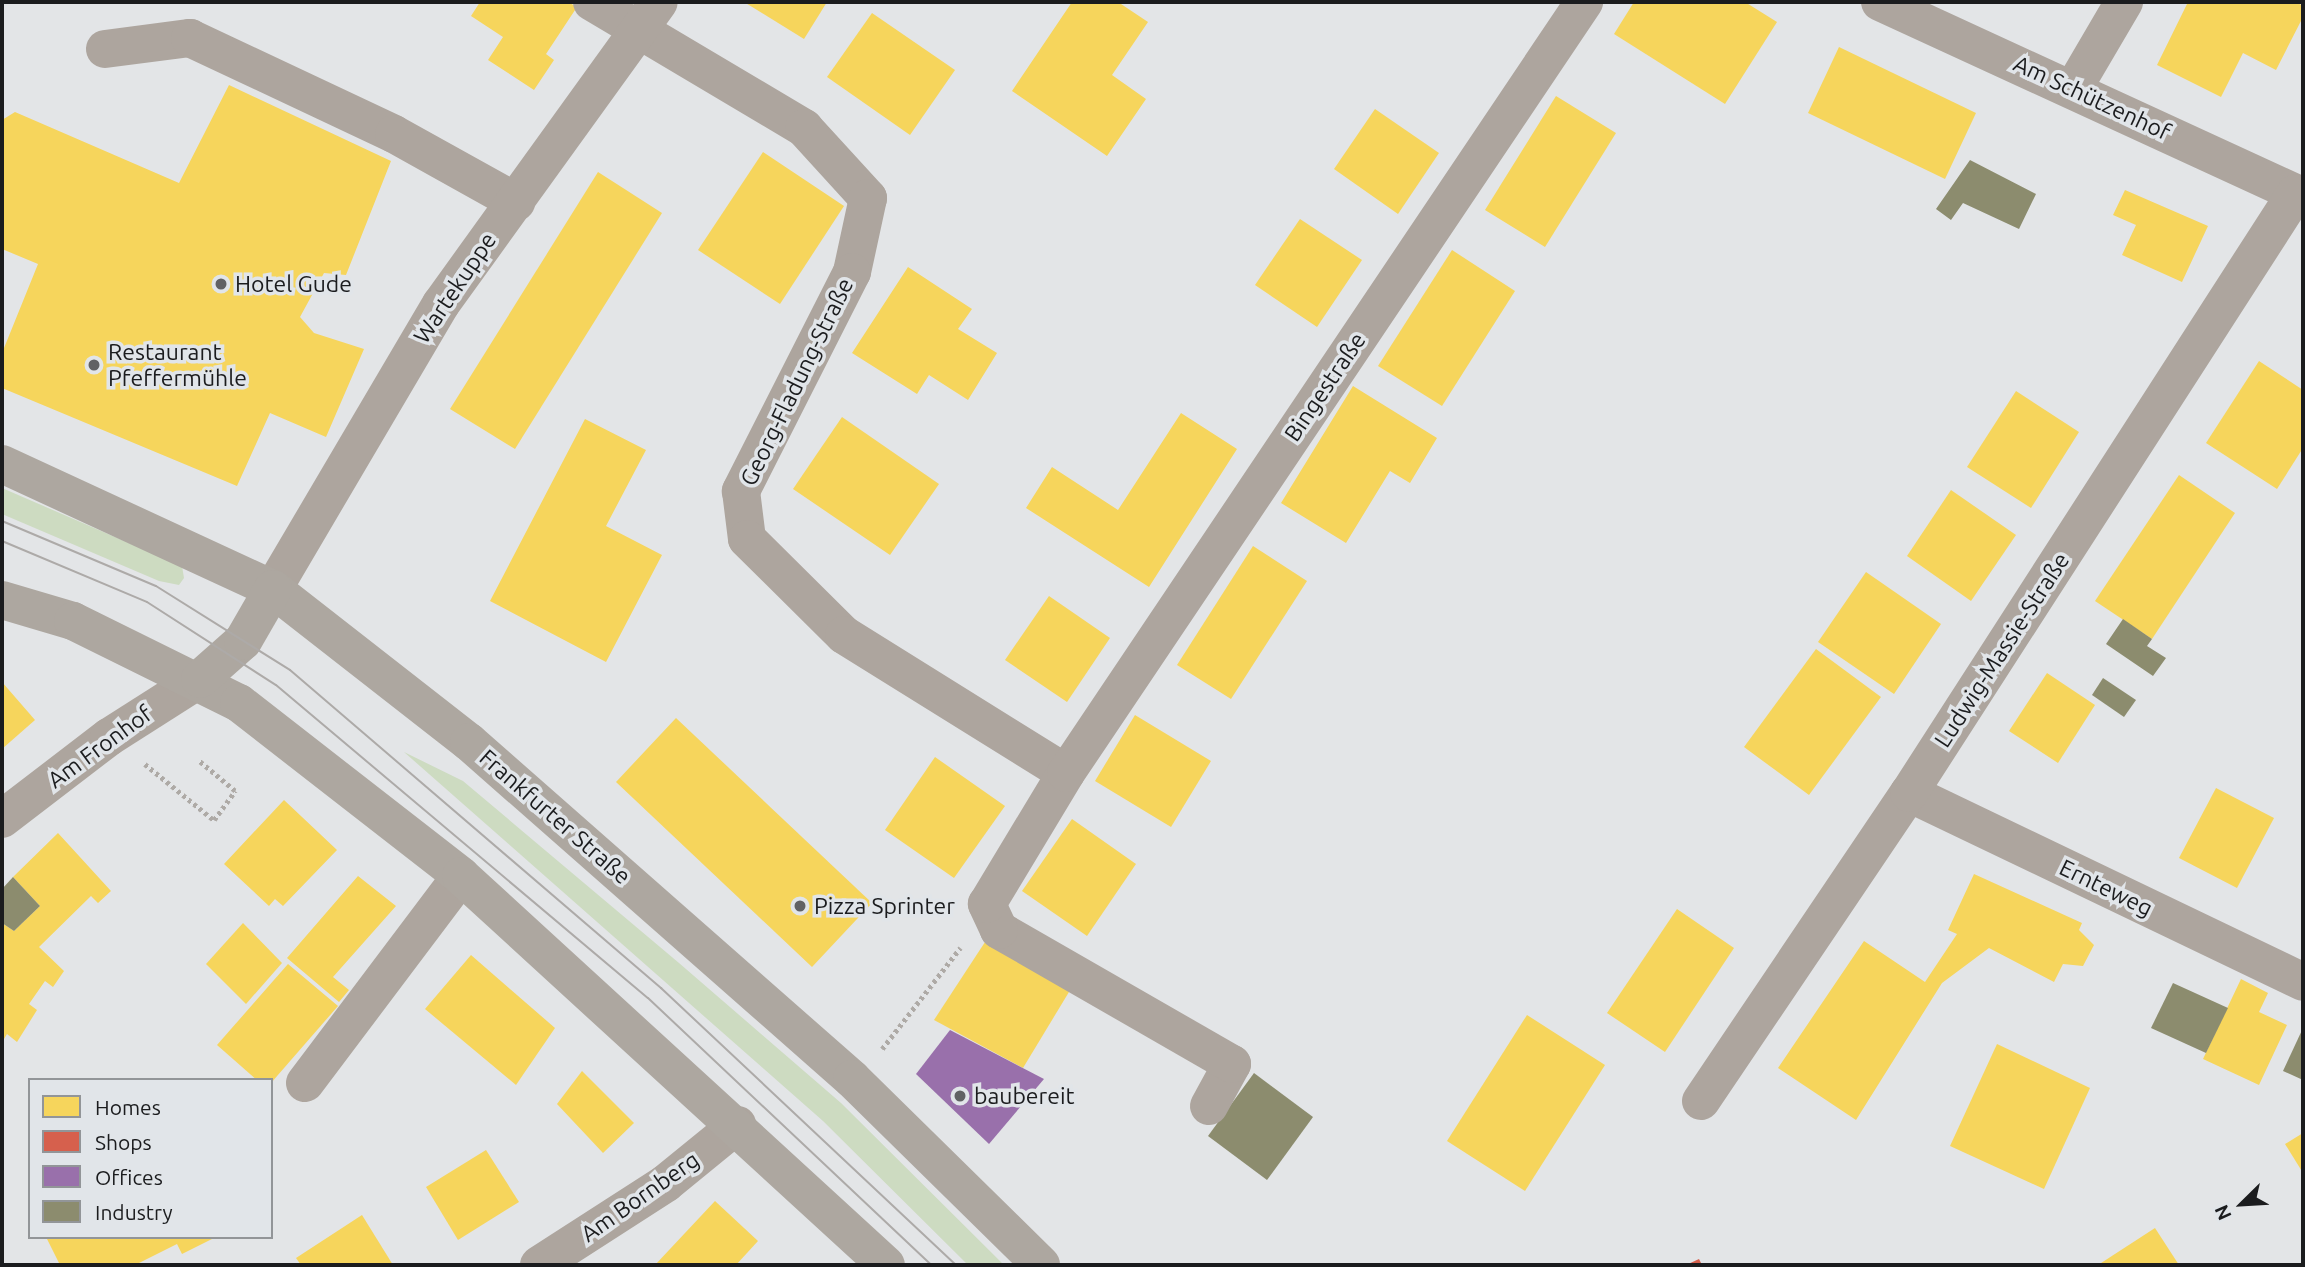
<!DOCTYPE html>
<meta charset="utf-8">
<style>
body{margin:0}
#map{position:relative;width:2305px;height:1267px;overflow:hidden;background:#e3e5e7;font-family:Ubuntu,sans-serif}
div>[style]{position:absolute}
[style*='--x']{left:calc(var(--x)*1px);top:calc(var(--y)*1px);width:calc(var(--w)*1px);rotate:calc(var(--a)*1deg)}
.green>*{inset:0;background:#cddbc1}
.homes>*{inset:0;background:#f6d55c}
.shops>*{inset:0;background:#d6604d}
.offices>*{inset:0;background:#9970ab}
.industry>*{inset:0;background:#8c8c6e}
.path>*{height:4.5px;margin-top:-2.25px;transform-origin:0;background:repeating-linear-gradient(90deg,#aeaaa6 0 3.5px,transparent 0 7px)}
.minor>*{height:38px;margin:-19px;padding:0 19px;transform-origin:19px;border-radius:19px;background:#ada59e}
.major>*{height:38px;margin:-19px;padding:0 19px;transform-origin:19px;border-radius:19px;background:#ada7a0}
.tram>*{height:2px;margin:-1px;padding:0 1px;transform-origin:1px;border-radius:1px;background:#adaaa8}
.dots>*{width:19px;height:19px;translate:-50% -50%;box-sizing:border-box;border:4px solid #e1e5e9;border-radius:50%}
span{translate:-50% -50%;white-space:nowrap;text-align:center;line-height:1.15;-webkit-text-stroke:7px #e1e5e9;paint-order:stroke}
.street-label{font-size:23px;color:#1b1c1e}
.poi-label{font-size:23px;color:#1b1c1e}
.left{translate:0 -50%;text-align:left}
.frame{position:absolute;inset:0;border:4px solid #1b1c1e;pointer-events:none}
.legend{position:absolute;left:28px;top:1078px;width:245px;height:161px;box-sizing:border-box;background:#e1e5e9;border:2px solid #929598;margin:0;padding:9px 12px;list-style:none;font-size:21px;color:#1b1c1e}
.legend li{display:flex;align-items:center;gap:14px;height:35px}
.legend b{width:35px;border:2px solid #929598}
.north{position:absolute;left:2207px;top:1169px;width:70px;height:70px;-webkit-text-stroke:5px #e1e5e9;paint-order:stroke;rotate:246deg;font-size:19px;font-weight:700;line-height:28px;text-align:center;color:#1b1c1e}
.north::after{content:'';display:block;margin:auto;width:24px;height:32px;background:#1b1c1e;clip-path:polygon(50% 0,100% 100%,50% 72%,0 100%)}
</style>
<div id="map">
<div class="green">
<i style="clip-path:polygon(2px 488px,182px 566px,184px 578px,179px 585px,159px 581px,2px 514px)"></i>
<i style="clip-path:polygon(404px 752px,463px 781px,679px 963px,841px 1103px,1004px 1265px,968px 1265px,823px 1121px)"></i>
</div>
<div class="homes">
<i style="clip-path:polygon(480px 2px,568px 2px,577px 7px,546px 54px,554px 60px,534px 90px,488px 60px,503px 37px,471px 16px)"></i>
<i style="clip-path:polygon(744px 2px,827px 2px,804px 39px)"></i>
<i style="clip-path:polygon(1072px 2px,1118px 2px,1148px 22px,1112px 75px,1146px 99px,1107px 156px,1012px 91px)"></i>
<i style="clip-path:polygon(1634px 2px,1745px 2px,1777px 22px,1725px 104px,1614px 34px)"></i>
<i style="clip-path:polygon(2188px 2px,2296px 2px,2303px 6px,2303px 17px,2276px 70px,2243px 53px,2221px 97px,2157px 65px)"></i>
<i style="clip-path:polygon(872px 13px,955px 70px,910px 135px,827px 77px)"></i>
<i style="clip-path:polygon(1839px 47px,1976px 113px,1945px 179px,1808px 113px)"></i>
<i style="clip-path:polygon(229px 85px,391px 161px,346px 275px,324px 273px,300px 317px,314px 333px,364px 349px,326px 437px,270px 413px,237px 486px,2px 388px,2px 353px,38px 264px,2px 249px,2px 120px,15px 112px,179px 183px)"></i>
<i style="clip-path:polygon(1556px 96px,1616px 133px,1545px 247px,1485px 210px)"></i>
<i style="clip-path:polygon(1375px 109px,1439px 153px,1398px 214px,1334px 169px)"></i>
<i style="clip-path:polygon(763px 152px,844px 206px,780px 304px,698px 250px)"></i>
<i style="clip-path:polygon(598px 172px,662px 213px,515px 449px,450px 409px)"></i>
<i style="clip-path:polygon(2125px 190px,2208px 226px,2182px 282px,2122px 255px,2136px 225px,2113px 215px)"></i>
<i style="clip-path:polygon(1300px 219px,1362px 260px,1317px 327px,1255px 285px)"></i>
<i style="clip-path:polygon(1452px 250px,1515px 291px,1442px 406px,1378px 366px)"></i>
<i style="clip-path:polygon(908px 267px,972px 309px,958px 329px,997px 353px,968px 400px,929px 375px,917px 394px,852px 353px)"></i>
<i style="clip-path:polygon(2259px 361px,2303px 390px,2303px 448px,2277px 489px,2206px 443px)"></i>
<i style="clip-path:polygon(1353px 386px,1437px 438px,1410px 483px,1390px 471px,1346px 543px,1281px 503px)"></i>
<i style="clip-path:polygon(2016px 391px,2079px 432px,2031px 508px,1967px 467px)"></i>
<i style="clip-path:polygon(1181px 413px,1237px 449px,1149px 587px,1026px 508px,1052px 467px,1118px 510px)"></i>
<i style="clip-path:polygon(842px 417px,939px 484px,890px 555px,793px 489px)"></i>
<i style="clip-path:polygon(585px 419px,646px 450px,606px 526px,662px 555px,606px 662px,490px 601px)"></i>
<i style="clip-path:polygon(2179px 475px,2235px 513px,2152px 639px,2095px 601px)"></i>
<i style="clip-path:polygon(1951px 490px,2016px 535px,1971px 601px,1907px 556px)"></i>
<i style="clip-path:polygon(1253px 546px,1307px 581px,1231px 699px,1177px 665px)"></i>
<i style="clip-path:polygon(1866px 572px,1941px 624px,1894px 694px,1818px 642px)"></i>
<i style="clip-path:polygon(1049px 596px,1110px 638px,1067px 702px,1005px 660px)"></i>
<i style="clip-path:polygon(1816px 649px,1881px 697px,1809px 795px,1744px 747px)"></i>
<i style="clip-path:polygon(2047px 673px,2095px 705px,2058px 763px,2009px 731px)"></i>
<i style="clip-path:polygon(2px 682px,35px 720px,2px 749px)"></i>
<i style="clip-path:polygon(1135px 715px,1211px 761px,1171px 827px,1095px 781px)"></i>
<i style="clip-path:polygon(676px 718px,872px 903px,812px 967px,616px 782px)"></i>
<i style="clip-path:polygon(935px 757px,1005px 806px,954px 878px,885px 830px)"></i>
<i style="clip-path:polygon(2216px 788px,2274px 818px,2237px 888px,2179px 858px)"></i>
<i style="clip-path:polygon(284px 800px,337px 850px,283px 906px,275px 899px,269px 906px,224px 864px)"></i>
<i style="clip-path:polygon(1072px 819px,1136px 864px,1087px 936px,1022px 891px)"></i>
<i style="clip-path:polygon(58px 833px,111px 891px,98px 903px,91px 896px,39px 947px,64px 971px,53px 987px,45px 981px,29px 1004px,37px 1010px,17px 1042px,7px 1034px,4px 1039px,2px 923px,14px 931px,40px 906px,13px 877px)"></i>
<i style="clip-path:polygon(1974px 874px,2082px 923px,2079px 930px,2094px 945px,2083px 966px,2063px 964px,2054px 982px,1989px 948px,1942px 983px,1856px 1120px,1778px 1068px,1864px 941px,1925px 982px,1957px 934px,1948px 930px)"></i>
<i style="clip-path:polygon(358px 876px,396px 906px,333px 977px,349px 990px,339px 1002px,287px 958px)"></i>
<i style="clip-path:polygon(1677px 909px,1734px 948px,1665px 1052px,1607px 1013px)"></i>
<i style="clip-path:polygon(243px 923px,282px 963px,246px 1004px,206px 964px)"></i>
<i style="clip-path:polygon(987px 939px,1072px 987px,1023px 1068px,934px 1020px)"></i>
<i style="clip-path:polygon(471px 955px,555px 1028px,516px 1085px,425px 1009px)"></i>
<i style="clip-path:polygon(288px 964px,338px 1006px,271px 1083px,257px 1080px,217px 1045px)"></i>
<i style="clip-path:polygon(2241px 979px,2268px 993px,2259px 1012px,2287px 1025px,2259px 1085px,2203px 1059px)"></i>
<i style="clip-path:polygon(1527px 1015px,1605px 1065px,1525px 1191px,1447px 1141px)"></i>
<i style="clip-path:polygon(1997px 1044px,2090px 1088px,2044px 1189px,1950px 1146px)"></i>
<i style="clip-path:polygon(582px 1071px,634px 1123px,603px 1153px,557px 1104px)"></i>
<i style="clip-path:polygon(2303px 1133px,2303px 1173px,2285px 1144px)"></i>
<i style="clip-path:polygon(486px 1150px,519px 1202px,458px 1240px,426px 1187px)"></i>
<i style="clip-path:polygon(715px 1201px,758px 1241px,736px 1265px,655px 1265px)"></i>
<i style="clip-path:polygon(362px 1215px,393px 1265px,301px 1265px,296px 1258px)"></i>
<i style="clip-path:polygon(2155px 1228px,2179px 1265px,2098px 1265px)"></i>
<i style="clip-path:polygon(46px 1237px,216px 1237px,182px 1254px,177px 1244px,135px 1265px,60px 1265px)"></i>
</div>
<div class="shops">
<i style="clip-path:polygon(1699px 1259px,1702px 1265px,1686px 1265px)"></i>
</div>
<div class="offices">
<i style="clip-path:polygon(950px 1030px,1044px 1079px,989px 1144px,916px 1074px)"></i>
</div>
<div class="industry">
<i style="clip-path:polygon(1970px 160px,2036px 194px,2019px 229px,1963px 203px,1951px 220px,1936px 209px)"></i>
<i style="clip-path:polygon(2123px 619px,2152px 639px,2147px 646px,2166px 658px,2153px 676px,2106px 644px)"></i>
<i style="clip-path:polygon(2103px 678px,2136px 700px,2124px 717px,2092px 695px)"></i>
<i style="clip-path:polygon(13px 877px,40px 906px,14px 931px,2px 923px,2px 889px)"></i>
<i style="clip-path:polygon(2173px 983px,2228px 1008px,2206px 1053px,2151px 1028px)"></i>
<i style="clip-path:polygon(2303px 1028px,2303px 1080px,2283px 1071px)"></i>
<i style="clip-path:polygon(1254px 1073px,1313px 1117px,1267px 1180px,1208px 1136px)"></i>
</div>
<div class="path">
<i style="--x:145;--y:764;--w:89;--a:39.1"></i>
<i style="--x:214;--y:820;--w:36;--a:-54"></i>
<i style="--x:235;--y:791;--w:47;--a:-140.2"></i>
<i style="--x:882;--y:1049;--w:128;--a:-52.3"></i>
</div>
<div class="minor">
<i style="--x:592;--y:2;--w:247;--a:30.7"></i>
<i style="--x:804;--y:128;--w:95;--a:47.6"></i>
<i style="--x:868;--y:198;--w:76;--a:102.2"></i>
<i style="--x:852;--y:272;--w:246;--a:116.9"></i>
<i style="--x:741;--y:491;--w:48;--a:82.9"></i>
<i style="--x:747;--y:539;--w:136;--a:44.7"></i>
<i style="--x:844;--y:635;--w:261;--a:31.9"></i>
<i style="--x:1880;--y:2;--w:466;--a:24.7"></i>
<i style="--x:105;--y:49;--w:86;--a:-7.4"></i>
<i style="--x:190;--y:38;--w:225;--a:25.2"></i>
<i style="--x:394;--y:134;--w:140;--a:29.1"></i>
<i style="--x:2073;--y:89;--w:101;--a:-59.6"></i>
<i style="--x:273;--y:589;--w:331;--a:-59.5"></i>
<i style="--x:441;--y:304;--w:372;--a:-54.2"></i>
<i style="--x:1909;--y:793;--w:437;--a:25.6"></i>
<i style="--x:2;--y:819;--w:135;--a:-37.5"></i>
<i style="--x:109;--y:737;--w:108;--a:-32.5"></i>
<i style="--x:305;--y:1083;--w:259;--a:-53"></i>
<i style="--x:1701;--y:1101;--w:372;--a:-56"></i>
<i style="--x:1909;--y:793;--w:713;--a:-57.2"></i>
<i style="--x:1209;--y:1106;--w:48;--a:-61.3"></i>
<i style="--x:1232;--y:1064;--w:269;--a:-150.1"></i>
<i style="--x:999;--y:930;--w:29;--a:-115"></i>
<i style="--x:987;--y:904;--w:153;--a:-58.9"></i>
<i style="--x:1066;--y:773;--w:929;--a:-56.1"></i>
<i style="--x:539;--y:1265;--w:151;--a:-32.8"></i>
<i style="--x:666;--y:1183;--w:92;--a:-39.2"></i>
</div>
<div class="major">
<i style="--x:2;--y:464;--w:298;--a:24.8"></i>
<i style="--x:273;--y:589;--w:249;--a:38"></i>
<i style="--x:469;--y:742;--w:510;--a:41.34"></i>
<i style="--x:852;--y:1079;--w:265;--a:44.5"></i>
<i style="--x:2;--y:600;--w:74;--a:16.5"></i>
<i style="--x:73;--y:621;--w:185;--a:26.3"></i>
<i style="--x:239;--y:703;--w:281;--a:37.9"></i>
<i style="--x:461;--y:876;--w:576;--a:42.47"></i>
<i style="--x:200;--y:679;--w:57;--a:-41.5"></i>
<i style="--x:243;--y:641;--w:60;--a:-60"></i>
</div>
<div class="tram">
<i style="--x:2;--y:521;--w:167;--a:22.9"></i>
<i style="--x:156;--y:586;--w:158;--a:32.1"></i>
<i style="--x:290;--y:670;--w:489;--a:40.6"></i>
<i style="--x:661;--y:988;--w:405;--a:43.2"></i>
<i style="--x:2;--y:541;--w:157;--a:22.8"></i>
<i style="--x:147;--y:602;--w:153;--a:32.8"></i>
<i style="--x:276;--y:685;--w:486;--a:40.1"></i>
<i style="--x:648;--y:998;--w:389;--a:43.3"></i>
</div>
<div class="dots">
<i style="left:221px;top:284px;background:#616264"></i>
<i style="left:94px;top:365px;background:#616264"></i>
<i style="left:800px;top:906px;background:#616264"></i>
<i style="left:960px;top:1096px;background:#616264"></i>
</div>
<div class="street-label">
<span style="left:2092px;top:98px;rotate:25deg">Am Schützenhof</span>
<span style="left:455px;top:288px;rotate:-56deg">Wartekuppe</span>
<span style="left:797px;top:382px;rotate:-64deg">Georg-Fladung-Straße</span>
<span style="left:1325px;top:387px;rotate:-56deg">Bingestraße</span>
<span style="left:2002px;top:650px;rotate:-57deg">Ludwig-Massie-Straße</span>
<span style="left:100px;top:747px;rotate:-36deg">Am Fronhof</span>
<span style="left:555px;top:817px;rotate:41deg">Frankfurter Straße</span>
<span style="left:2106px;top:888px;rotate:26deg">Ernteweg</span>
<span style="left:640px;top:1197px;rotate:-35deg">Am Bornberg</span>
</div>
<div class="poi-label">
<span class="left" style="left:235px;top:284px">Hotel Gude</span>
<span class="left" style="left:108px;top:365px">Restaurant<br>Pfeffermühle</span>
<span class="left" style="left:814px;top:906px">Pizza Sprinter</span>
<span class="left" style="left:974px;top:1096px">baubereit</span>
</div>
<div class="frame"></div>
<ul class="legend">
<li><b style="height:19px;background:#f6d55c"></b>Homes</li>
<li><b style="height:19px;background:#d6604d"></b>Shops</li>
<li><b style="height:19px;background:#9970ab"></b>Offices</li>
<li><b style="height:19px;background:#8c8c6e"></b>Industry</li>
</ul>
<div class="north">N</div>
</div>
